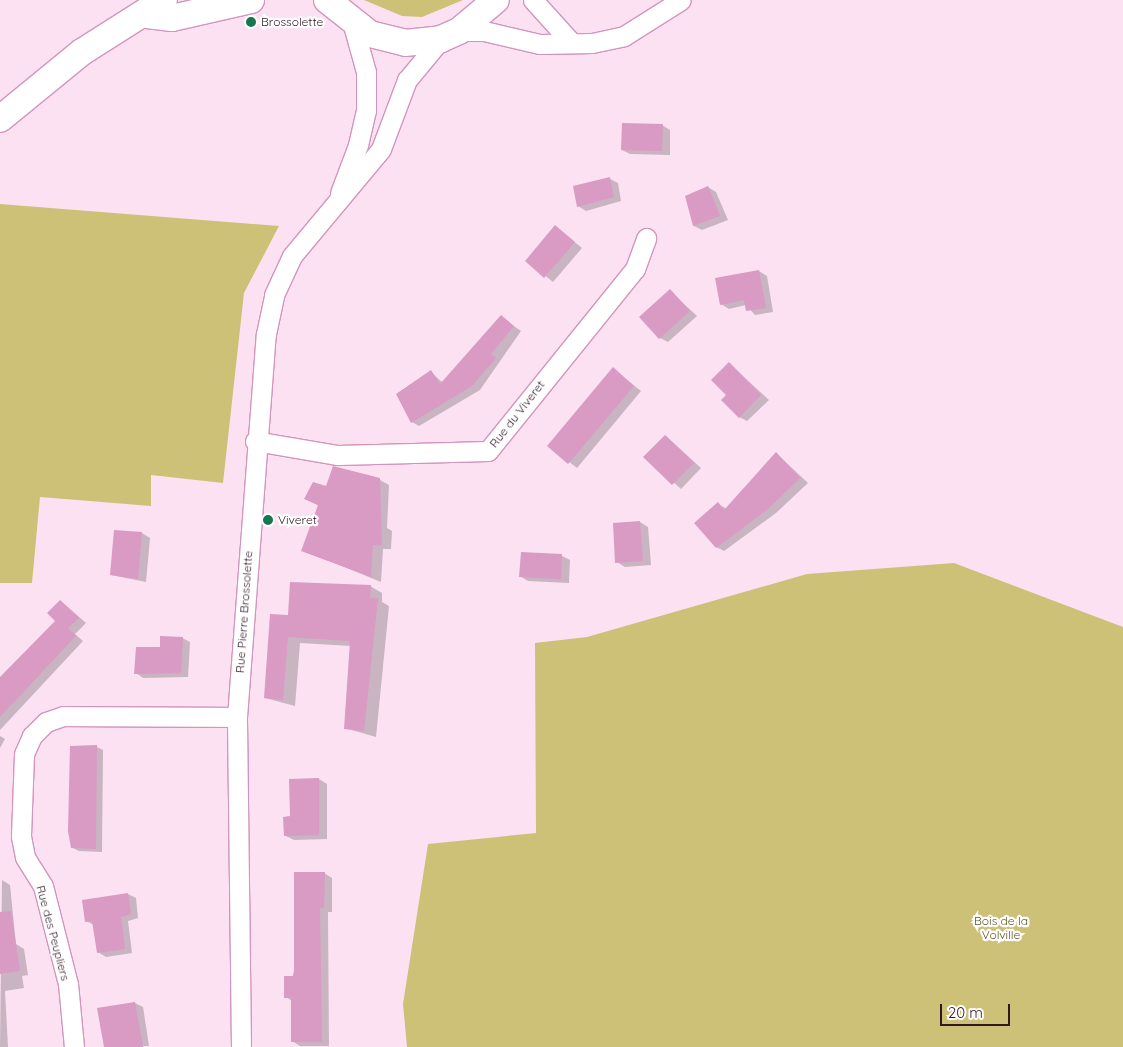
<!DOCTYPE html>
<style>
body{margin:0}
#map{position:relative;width:1123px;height:1047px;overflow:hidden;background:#fce1f2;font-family:Quicksand,sans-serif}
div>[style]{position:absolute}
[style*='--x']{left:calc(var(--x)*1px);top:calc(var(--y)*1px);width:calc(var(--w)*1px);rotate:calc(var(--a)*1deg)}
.green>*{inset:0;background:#cdc178}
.shadow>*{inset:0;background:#0003}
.building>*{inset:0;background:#d99ac3}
.roads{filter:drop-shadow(1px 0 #d395be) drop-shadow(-1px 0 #d395be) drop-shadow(0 1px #d395be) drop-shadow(0 -1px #d395be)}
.street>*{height:19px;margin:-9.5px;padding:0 9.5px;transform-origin:9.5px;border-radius:9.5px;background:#fff}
.secondary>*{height:26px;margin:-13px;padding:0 13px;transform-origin:13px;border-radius:13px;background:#fff}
.dots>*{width:14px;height:14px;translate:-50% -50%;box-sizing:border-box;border:2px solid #fff;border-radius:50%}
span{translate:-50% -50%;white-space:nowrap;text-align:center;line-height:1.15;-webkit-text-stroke:4.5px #fff;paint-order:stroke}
.poi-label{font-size:12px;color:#2f1727}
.left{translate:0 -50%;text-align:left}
.street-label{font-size:12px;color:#2f1727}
.park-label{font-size:12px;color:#5b5428}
.scale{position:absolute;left:940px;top:1004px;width:70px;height:22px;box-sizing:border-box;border:2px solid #2f1727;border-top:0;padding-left:6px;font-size:15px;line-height:18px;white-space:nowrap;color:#2f1727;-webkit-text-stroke:4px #fff;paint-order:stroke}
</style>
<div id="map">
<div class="green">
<i style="clip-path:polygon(364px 0,463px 0,422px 17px,402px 16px)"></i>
<i style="clip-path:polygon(0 204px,279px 226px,244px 293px,223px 483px,151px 475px,151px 506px,40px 497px,32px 583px,0 583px)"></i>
<i style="clip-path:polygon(954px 563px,1123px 627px,1123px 1047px,407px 1047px,403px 1004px,428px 844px,536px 833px,535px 643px,587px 637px,807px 574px)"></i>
</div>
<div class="shadow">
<i style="clip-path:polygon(662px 125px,670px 130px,670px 155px,630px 154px,622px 150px)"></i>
<i style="clip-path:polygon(610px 179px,618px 183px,621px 201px,586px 211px,578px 206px)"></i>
<i style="clip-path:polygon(708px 187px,716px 192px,728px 220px,702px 230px,694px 226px)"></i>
<i style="clip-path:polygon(556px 227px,582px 248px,553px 282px,527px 261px)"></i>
<i style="clip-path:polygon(759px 271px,767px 276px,773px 312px,755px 315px,746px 305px,729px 309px,721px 304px)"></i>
<i style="clip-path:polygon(670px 291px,697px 316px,668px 342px,660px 338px)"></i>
<i style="clip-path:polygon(501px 317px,521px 331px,480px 390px,419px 426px,412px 422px,397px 394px,431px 372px,443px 383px)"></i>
<i style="clip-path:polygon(729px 363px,769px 400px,747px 421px,739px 417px,728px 395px)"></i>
<i style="clip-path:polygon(613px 369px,641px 391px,577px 468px,549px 446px)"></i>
<i style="clip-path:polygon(666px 436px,701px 468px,681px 489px,645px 457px)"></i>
<i style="clip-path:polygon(776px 453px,808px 483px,776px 513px,724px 551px,716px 547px,718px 504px,727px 509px)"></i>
<i style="clip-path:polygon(380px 480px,389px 485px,387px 528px,392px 531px,391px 549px,383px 549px,381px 582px,303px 550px,319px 506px,306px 499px,327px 487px)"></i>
<i style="clip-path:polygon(640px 522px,648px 527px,651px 565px,625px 567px,617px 562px)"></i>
<i style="clip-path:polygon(142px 533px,150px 538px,146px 582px,111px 575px)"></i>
<i style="clip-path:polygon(562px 556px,570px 560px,569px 583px,528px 581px,520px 576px)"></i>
<i style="clip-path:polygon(370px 586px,382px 593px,382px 602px,389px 606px,376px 737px,345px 728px,351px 646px,300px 643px,295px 706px,265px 698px,289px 617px)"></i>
<i style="clip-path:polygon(61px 601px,86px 623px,75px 634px,83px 641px,0 730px,0 679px,57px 621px)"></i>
<i style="clip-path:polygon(182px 638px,190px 642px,188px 677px,143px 678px,136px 673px,161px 648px)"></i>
<i style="clip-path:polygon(0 736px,5px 739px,0 748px)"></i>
<i style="clip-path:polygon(97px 747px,103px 750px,102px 852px,79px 851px,73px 848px)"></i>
<i style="clip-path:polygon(319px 779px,327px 784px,327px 839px,294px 840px,286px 836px,291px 818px)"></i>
<i style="clip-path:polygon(324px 873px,332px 878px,332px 912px,328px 912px,329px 1046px,300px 1046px,292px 1041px,292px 1001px,286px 997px)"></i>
<i style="clip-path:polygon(2px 880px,10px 885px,16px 944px,24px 949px,28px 975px,22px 976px,24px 988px,5px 991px,8px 1047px,0 1047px)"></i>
<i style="clip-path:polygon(128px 894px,136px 898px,138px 918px,128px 921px,132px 953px,106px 957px,98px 952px,94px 925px,86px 921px)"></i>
<i style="clip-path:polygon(135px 1003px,143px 1007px,149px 1046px,105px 1047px)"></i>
</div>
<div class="building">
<i style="clip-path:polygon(622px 123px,663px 124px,662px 151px,621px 150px)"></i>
<i style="clip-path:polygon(610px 177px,614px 197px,577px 207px,573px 186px)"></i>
<i style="clip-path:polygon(708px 186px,720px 216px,693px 226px,685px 196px)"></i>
<i style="clip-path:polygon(555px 225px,575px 242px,544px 278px,525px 261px)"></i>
<i style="clip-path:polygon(759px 270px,766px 308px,746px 311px,744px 300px,720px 305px,715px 278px)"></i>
<i style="clip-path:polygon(670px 289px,690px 311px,659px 339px,639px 317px)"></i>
<i style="clip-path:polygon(501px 315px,514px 326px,491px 354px,496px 358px,472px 386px,411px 423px,396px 394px,431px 370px,440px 384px)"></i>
<i style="clip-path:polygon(729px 362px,761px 395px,739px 418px,721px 400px,726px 395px,711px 380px)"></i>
<i style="clip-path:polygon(613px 367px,634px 386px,568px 464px,547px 446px)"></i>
<i style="clip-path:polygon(665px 435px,694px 463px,672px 485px,643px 457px)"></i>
<i style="clip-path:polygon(776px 452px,800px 478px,768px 509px,716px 548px,694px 523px,718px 502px,724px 510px)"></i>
<i style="clip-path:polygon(333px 466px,380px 478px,382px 545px,373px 545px,371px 577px,301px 551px,318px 505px,304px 499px,313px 482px,326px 486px)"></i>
<i style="clip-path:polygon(640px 521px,643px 561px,615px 563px,613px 523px)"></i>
<i style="clip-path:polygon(114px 530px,142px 532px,138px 579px,110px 575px)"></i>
<i style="clip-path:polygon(521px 552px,562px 554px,561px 579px,519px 577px)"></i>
<i style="clip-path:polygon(290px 582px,371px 585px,370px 598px,378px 598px,364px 731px,344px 729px,350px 641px,288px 637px,283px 700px,264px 698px,270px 614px,288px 615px)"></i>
<i style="clip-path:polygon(60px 600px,79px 618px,68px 628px,76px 636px,0 717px,0 677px,55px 621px,47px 613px)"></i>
<i style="clip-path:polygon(160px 636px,183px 637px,181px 673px,134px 674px,136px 647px,160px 647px)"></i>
<i style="clip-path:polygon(97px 745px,96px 849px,71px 848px,68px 831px,70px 746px)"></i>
<i style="clip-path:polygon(319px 778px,319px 835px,284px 836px,283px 817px,290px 816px,289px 779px)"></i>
<i style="clip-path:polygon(294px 872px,325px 872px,324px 908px,320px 908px,322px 1042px,291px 1042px,291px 998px,284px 998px,284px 976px,294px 976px)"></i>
<i style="clip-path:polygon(128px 893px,131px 914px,121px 917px,125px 949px,97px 953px,92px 921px,85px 922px,82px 900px)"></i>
<i style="clip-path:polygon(11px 911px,20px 971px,0 974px,0 912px)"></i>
<i style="clip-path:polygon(135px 1002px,143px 1047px,104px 1047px,97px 1008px)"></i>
</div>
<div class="roads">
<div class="street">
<i style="--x:533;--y:0;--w:55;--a:47.9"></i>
<i style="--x:459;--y:31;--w:25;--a:0"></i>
<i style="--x:484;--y:31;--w:57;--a:13.1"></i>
<i style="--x:540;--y:44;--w:52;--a:-1.1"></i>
<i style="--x:592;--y:43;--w:33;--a:-12"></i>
<i style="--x:624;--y:36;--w:67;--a:-32.3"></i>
<i style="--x:340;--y:193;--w:51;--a:-69.4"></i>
<i style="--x:358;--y:145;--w:36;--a:-77"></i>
<i style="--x:366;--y:110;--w:38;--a:-90"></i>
<i style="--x:366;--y:72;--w:49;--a:-105.5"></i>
<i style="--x:255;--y:441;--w:84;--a:9.6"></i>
<i style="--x:338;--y:455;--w:150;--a:-1.5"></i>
<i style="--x:488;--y:451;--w:234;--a:-51.1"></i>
<i style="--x:635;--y:269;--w:33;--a:-70"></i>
<i style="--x:74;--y:1047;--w:63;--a:-95.4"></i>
<i style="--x:68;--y:984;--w:101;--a:-104.3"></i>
<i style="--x:43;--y:886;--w:34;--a:-122"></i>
<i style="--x:25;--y:857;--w:21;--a:-101"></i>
<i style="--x:21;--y:836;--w:82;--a:-87.9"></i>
<i style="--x:24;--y:754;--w:20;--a:-66"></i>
<i style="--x:32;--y:736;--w:20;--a:-45"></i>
<i style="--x:46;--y:722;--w:18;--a:-19"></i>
<i style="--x:63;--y:716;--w:174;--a:0.3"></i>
<i style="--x:241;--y:1047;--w:330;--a:-90.7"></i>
<i style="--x:237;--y:717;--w:384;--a:-85.7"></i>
<i style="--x:266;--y:334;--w:40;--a:-78"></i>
<i style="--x:274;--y:295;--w:43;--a:-65.2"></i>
<i style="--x:292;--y:256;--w:139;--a:-50.2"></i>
<i style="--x:381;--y:149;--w:74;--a:-69.4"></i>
<i style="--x:407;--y:80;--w:53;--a:-50.3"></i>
</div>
<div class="secondary">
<i style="--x:327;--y:0;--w:55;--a:38.3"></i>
<i style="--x:370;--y:34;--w:36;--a:14"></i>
<i style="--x:405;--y:43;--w:36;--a:-6"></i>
<i style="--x:441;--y:39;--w:20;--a:-24"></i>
<i style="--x:459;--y:31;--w:48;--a:-40"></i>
<i style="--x:147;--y:15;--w:25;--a:7"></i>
<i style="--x:172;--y:18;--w:81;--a:-12.8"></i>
<i style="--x:0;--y:119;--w:106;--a:-39.3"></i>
<i style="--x:82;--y:52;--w:97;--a:-32.4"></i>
</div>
</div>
<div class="dots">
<i style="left:251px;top:22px;background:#14774f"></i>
<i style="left:268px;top:520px;background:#14774f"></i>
</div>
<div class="poi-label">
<span class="left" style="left:261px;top:22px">Brossolette</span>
<span class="left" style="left:278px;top:520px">Viveret</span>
</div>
<div class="street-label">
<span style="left:517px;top:414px;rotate:-52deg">Rue du Viveret</span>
<span style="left:244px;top:612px;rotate:-86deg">Rue Pierre Brossolette</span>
<span style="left:53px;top:933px;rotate:75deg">Rue des Peupliers</span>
</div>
<div class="park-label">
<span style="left:1001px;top:928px">Bois de la<br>Volville</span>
</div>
<div class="scale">20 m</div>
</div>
